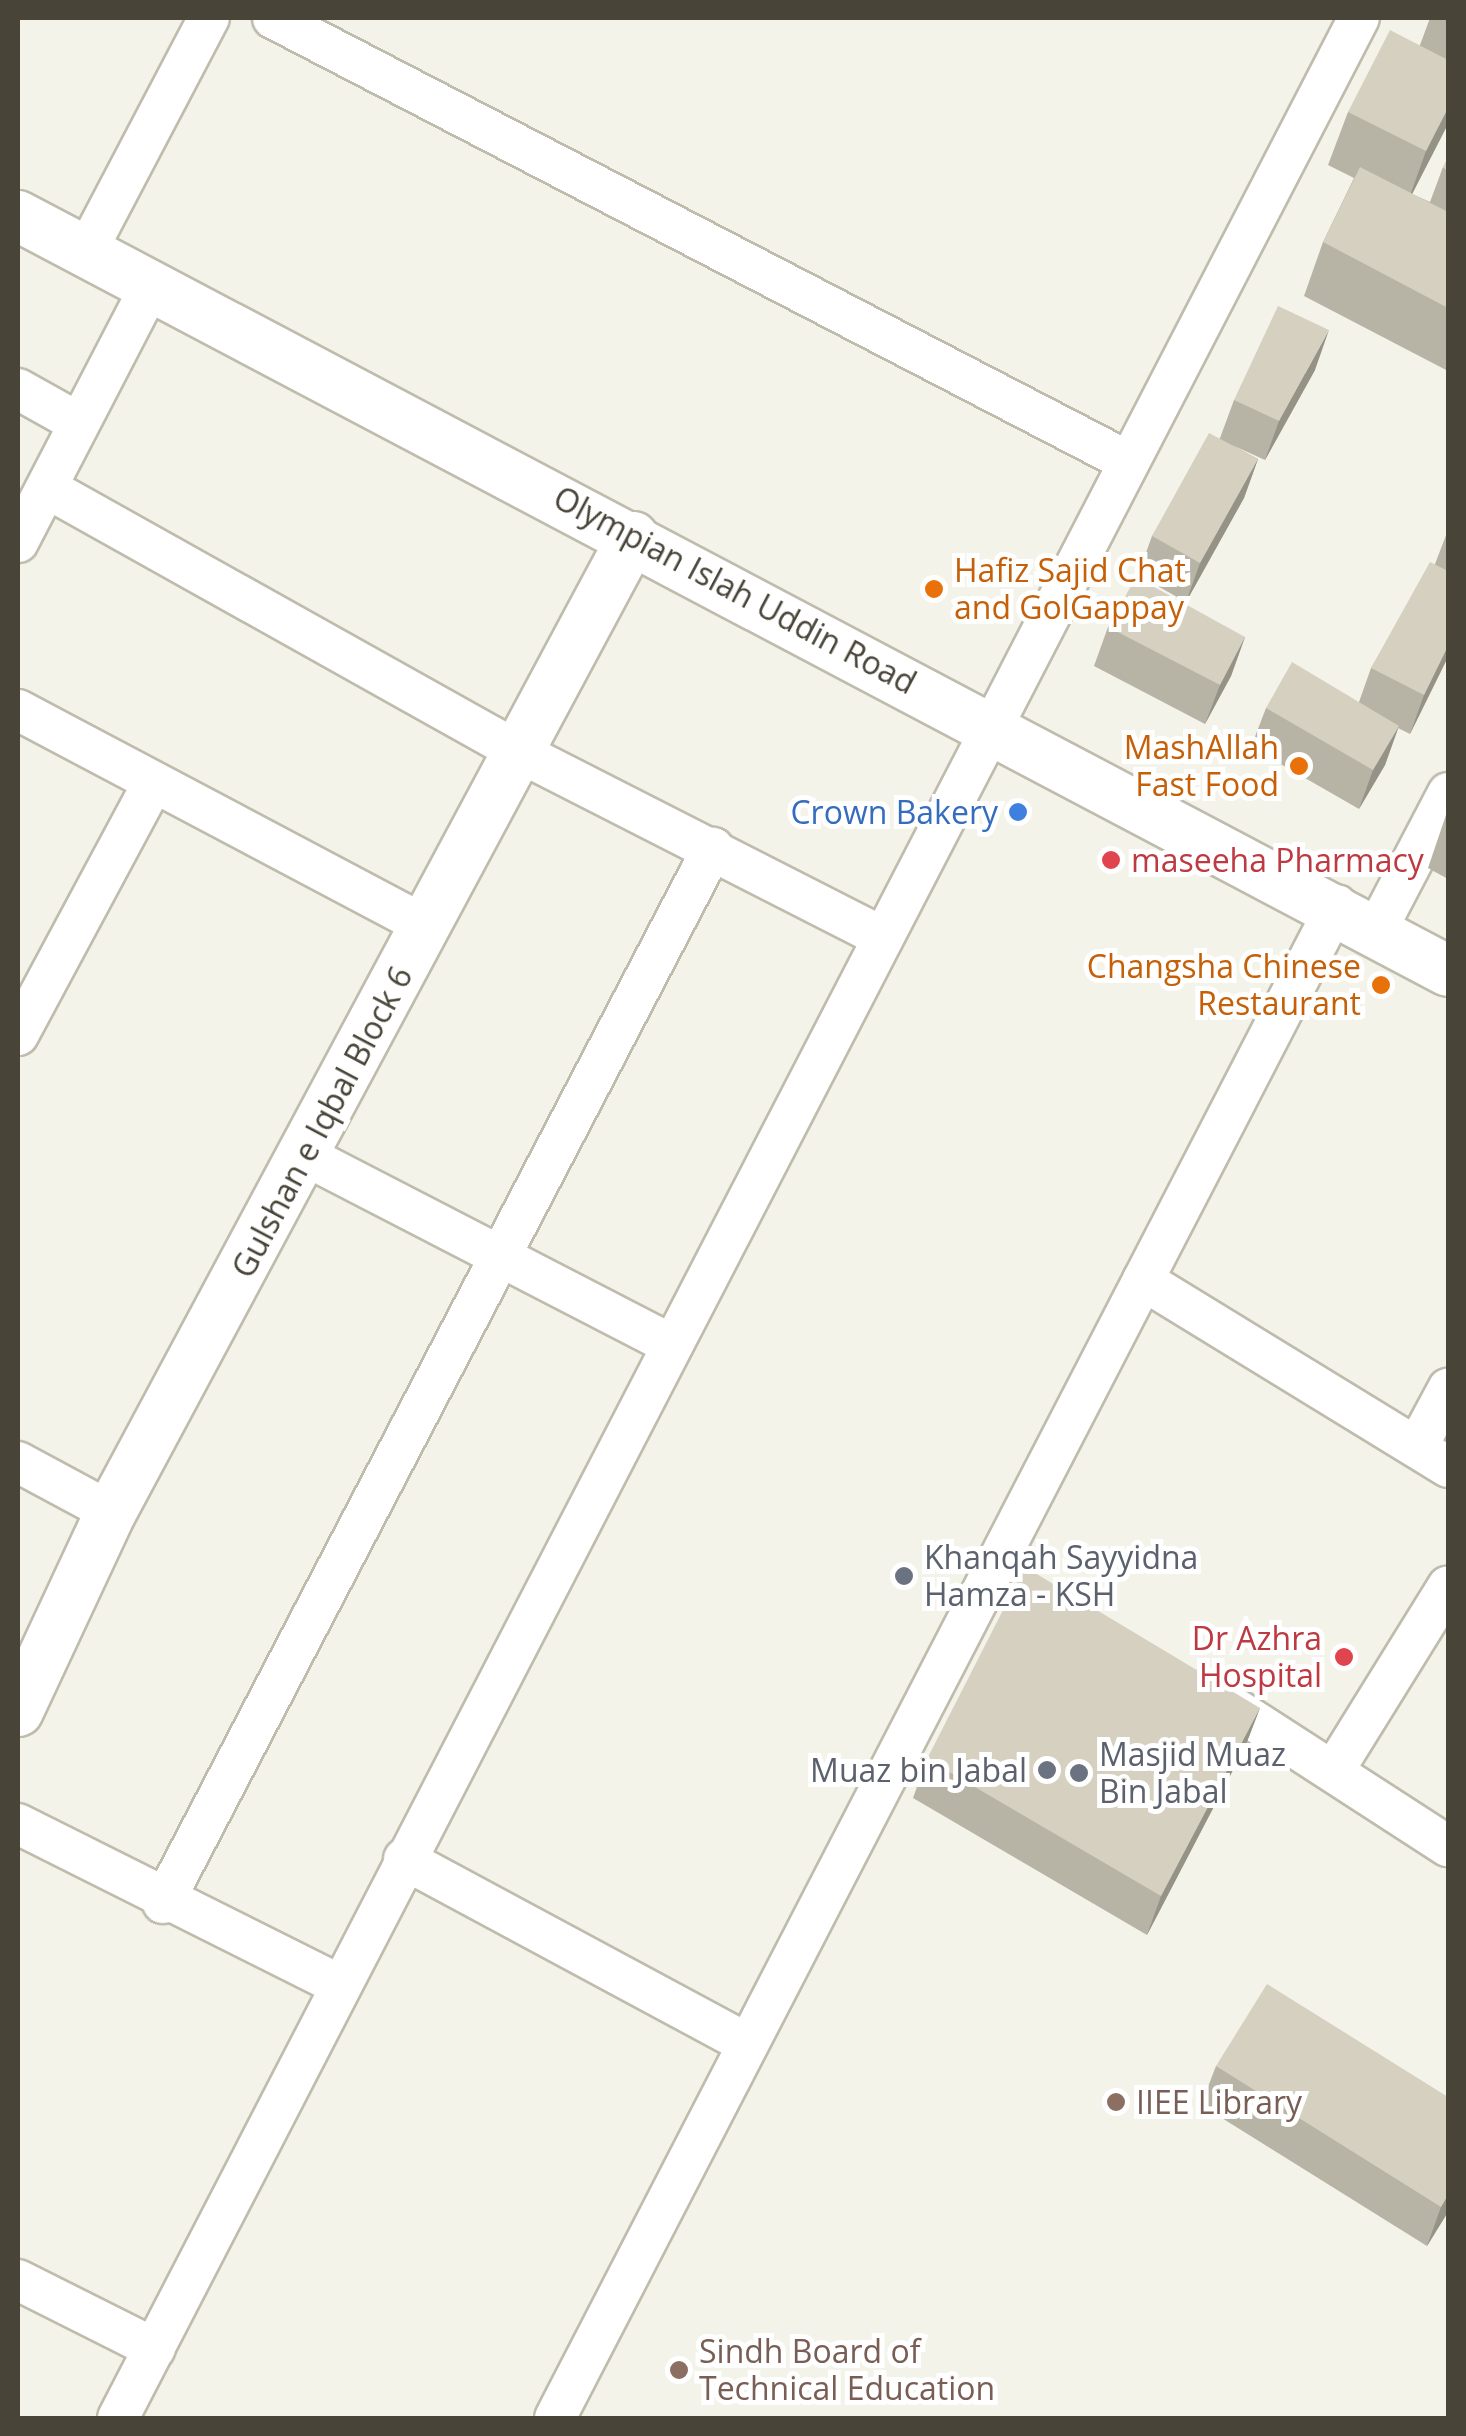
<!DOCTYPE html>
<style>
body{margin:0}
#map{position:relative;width:1466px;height:2436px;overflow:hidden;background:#f4f3ea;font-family:"Open Sans",sans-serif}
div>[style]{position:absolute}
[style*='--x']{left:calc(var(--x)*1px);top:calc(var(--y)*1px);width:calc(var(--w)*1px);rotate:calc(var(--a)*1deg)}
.roads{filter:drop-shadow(2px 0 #bfbcad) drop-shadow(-2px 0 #bfbcad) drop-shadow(0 2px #bfbcad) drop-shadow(0 -2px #bfbcad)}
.minor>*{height:40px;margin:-20px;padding:0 20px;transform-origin:20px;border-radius:20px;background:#fff}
.tertiary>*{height:50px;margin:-25px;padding:0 25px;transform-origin:25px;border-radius:25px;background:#fff}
.wall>*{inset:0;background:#b7b3a5}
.shaded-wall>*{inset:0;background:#959286}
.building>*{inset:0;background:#d5d0c0}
.dots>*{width:28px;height:28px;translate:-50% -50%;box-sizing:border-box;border:5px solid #fff;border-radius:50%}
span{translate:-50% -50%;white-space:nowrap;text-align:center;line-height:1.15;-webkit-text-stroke:10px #fff;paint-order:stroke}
.food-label{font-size:32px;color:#c56008}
.left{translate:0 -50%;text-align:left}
.right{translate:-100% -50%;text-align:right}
.street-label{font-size:32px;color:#484438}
.shop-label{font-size:32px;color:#366cbe}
.health-label{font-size:32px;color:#be3a42}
.worship-label{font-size:32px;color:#5b616d}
.education-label{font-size:32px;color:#785e54}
.frame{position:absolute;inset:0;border:20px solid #484438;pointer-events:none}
</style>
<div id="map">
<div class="roads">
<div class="minor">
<i style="--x:273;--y:18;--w:964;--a:27.42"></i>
<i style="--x:86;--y:252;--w:264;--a:-62.3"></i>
<i style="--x:18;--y:389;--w:68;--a:29.2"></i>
<i style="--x:47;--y:488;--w:541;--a:29.22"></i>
<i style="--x:519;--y:752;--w:407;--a:27"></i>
<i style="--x:18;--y:542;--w:291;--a:-62.6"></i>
<i style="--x:18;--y:710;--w:464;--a:27.9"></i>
<i style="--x:1378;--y:927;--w:151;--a:-62.4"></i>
<i style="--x:18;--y:1035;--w:286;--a:-61.8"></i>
<i style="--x:304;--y:1155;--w:411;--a:27.3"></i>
<i style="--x:1143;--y:1280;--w:358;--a:31.5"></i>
<i style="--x:1418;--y:1445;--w:64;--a:-61.8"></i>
<i style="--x:18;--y:1462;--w:106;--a:28.3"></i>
<i style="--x:1208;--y:1691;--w:286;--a:32.9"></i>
<i style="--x:1334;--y:1770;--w:216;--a:-58.2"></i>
<i style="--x:18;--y:1824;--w:356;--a:26.6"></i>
<i style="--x:404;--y:1859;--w:388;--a:28.3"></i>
<i style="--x:163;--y:1903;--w:1190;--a:-62.47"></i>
<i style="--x:18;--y:2280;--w:153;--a:26.7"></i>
<i style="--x:118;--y:2418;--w:2702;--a:-62.66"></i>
<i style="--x:555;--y:2418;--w:1703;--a:-62.67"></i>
</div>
<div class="tertiary">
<i style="--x:18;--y:216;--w:1617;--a:27.83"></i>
<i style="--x:18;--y:1711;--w:220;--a:-65"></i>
<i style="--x:111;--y:1512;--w:1106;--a:-61.84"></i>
</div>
</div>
<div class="wall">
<i style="clip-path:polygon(1430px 18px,1448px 18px,1448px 124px,1412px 194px,1430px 202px,1443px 167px,1448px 171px,1448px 371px,1304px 296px,1323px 242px,1354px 178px,1328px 165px,1348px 112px,1420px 45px)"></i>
<i style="clip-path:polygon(1315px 370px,1265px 460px,1232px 445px,1258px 459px,1244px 498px,1186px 602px,1138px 575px,1152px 536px,1220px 438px,1234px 400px)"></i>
<i style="clip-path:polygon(1448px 530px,1448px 657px,1410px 734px,1398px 728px,1385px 765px,1359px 809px,1251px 747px,1266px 708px,1359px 702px,1371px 668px,1435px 564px)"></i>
<i style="clip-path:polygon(1108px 627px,1245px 637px,1231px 676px,1205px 724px,1094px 666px)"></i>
<i style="clip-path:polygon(1448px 809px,1448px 879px,1428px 868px)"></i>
<i style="clip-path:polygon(1260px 1708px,1245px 1747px,1147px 1935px,913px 1798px,927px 1759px)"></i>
<i style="clip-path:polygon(1216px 2066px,1448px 2097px,1448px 2212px,1427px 2246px,1201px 2105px)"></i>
</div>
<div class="shaded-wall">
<i style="clip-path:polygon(1448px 108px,1448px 124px,1407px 204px,1426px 151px)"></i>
<i style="clip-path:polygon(1329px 330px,1315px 370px,1265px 460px,1279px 421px)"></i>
<i style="clip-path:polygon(1258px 459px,1244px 498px,1186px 602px,1200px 563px)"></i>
<i style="clip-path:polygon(1245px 637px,1231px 676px,1205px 724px,1220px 685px)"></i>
<i style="clip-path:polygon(1448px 646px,1448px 657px,1410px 734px,1424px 695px)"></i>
<i style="clip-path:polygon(1399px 726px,1385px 765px,1359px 809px,1373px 770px)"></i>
<i style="clip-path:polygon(1260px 1708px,1245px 1747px,1147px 1935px,1161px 1896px)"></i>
<i style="clip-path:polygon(1448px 2195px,1448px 2212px,1427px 2246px,1441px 2207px)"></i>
</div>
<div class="building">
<i style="clip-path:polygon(1390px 30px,1448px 60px,1448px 108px,1426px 151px,1348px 112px)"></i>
<i style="clip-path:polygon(1448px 157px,1448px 171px,1443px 167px)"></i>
<i style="clip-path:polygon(1360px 167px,1448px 212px,1448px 308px,1323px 242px)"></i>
<i style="clip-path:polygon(1278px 306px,1329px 330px,1279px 421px,1234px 400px)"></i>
<i style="clip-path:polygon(1209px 433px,1258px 459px,1200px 563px,1152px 536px)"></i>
<i style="clip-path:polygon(1430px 562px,1448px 571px,1448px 646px,1424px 695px,1371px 668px)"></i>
<i style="clip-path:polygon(1136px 577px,1245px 637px,1220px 685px,1108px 627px)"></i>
<i style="clip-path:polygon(1292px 662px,1399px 726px,1373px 770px,1266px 708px)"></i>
<i style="clip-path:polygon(1025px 1567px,1260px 1708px,1161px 1896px,927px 1759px)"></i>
<i style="clip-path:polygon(1267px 1984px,1448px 2097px,1448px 2195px,1441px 2207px,1216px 2066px)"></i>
</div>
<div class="dots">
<i style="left:934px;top:589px;background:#e8710a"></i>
<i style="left:1299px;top:766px;background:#e8710a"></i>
<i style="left:1018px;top:812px;background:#3f7fe0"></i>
<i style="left:1111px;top:860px;background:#e0444e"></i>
<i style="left:1381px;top:985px;background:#e8710a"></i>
<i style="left:904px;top:1576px;background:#6b7280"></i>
<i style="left:1344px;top:1657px;background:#e0444e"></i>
<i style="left:1047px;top:1770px;background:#6b7280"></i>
<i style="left:1079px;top:1773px;background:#6b7280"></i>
<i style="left:1116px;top:2102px;background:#8d6e63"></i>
<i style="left:679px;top:2370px;background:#8d6e63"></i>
</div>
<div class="food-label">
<span class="left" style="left:954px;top:589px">Hafiz Sajid Chat<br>and GolGappay</span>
<span class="right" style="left:1279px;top:766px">MashAllah<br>Fast Food</span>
<span class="right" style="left:1361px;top:985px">Changsha Chinese<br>Restaurant</span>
</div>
<div class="street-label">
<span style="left:735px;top:590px;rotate:28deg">Olympian Islah Uddin Road</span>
<span style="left:322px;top:1122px;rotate:-62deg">Gulshan e Iqbal Block 6</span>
</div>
<div class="shop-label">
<span class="right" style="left:998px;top:812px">Crown Bakery</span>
</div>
<div class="health-label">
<span class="left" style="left:1131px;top:860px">maseeha Pharmacy</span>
<span class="right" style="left:1322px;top:1657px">Dr Azhra<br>Hospital</span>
</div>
<div class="worship-label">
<span class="left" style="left:924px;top:1576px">Khanqah Sayyidna<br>Hamza - KSH</span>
<span class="left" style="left:1099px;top:1773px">Masjid Muaz<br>Bin Jabal</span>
<span class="right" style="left:1027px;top:1770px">Muaz bin Jabal</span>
</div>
<div class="education-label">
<span class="left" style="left:1136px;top:2102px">IIEE Library</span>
<span class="left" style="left:699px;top:2370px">Sindh Board of<br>Technical Education</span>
</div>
<div class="frame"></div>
</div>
